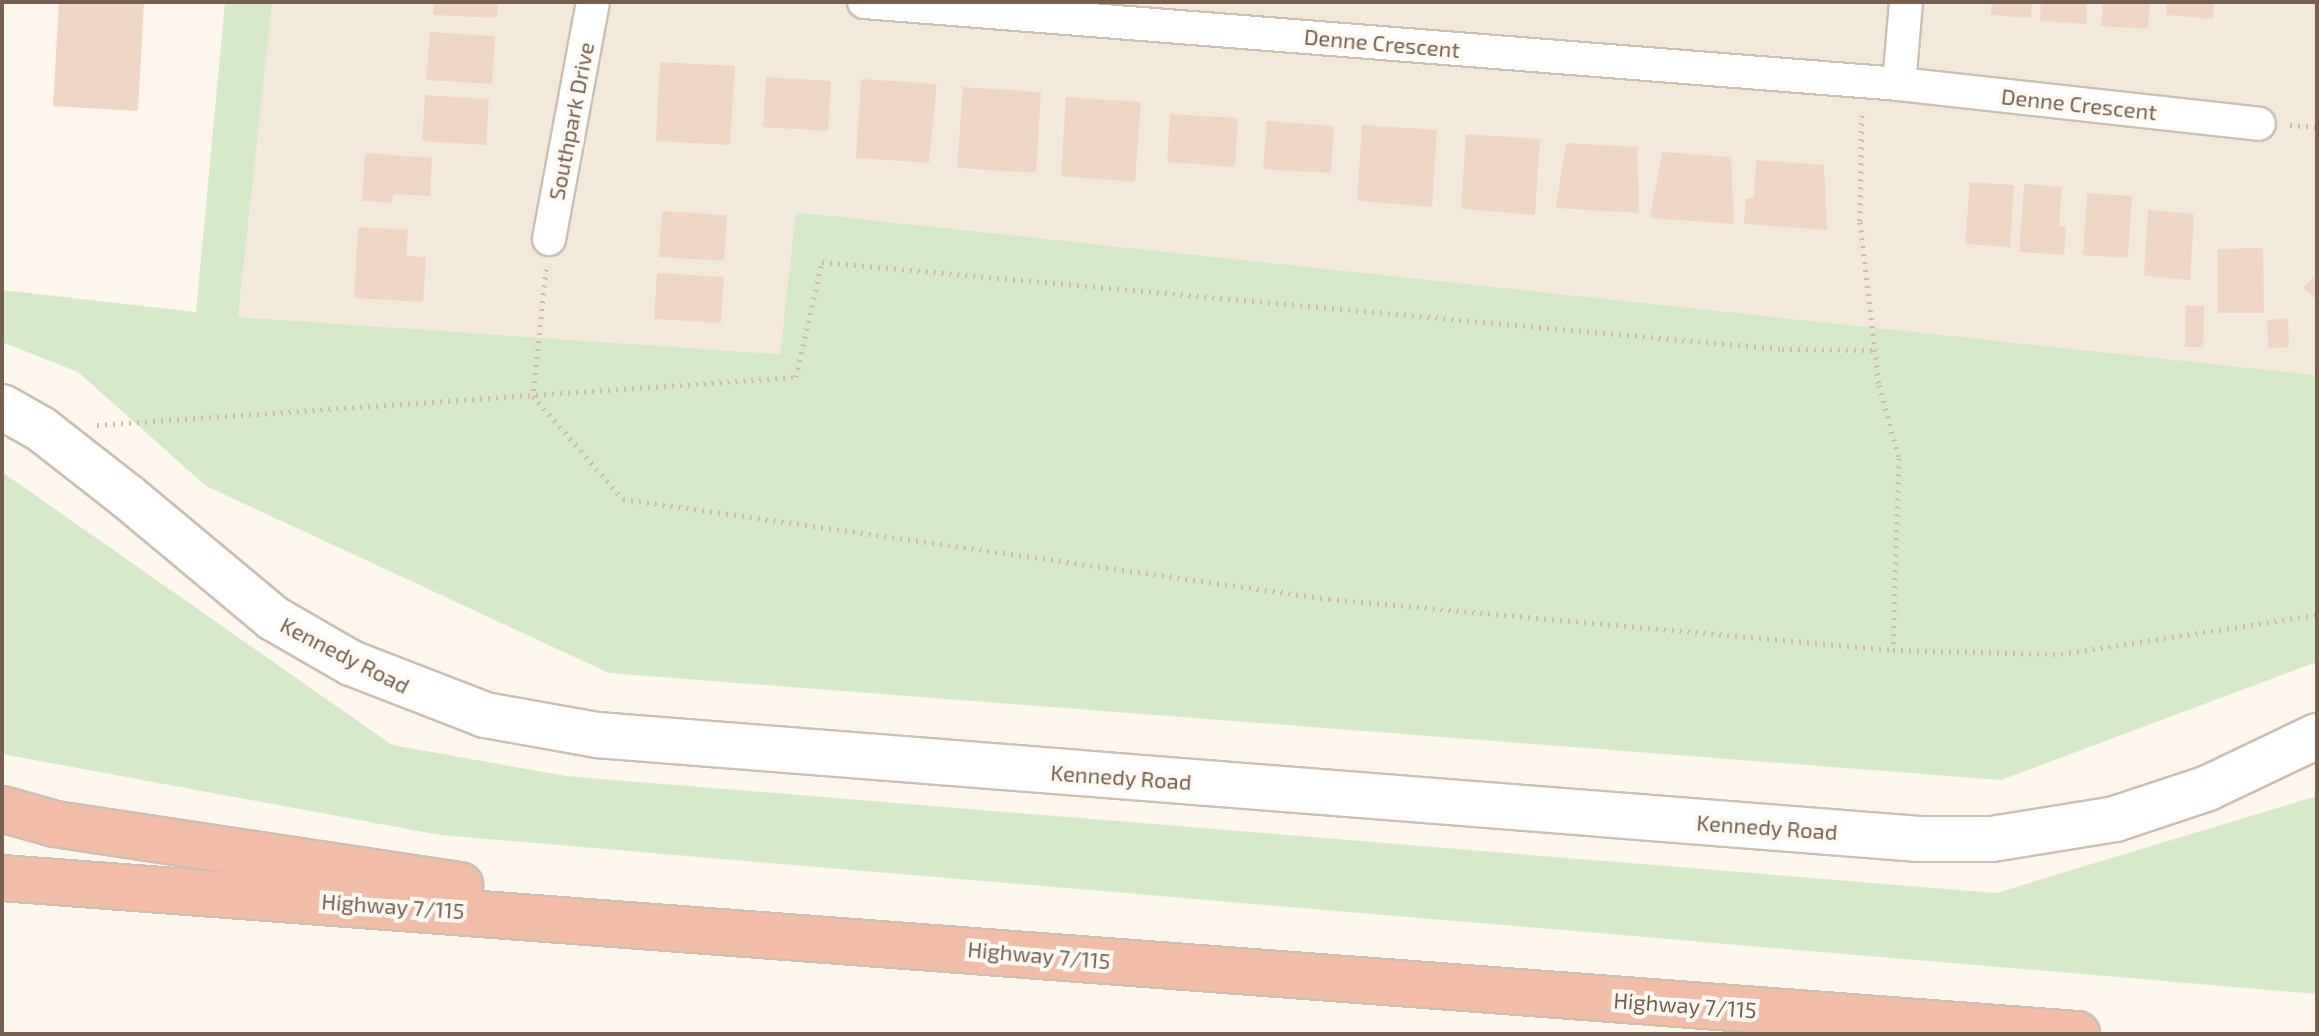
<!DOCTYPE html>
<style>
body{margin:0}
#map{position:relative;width:2319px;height:1036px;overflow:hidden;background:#fcf6ec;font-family:"Exo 2",sans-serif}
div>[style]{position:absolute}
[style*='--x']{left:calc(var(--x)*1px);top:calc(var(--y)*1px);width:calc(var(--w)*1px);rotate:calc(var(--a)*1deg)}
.residential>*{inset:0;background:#f3e9db}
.green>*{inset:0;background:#d6eaca}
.building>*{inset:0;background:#f0d7c5}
.path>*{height:5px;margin-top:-2.5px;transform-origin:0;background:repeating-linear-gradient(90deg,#d6bba7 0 2px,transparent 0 8px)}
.roads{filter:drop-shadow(2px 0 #cebfb1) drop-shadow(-2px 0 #cebfb1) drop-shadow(0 2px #cebfb1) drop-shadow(0 -2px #cebfb1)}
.street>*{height:32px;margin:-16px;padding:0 16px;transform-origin:16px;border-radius:16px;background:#fff}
.secondary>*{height:44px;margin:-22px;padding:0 22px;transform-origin:22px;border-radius:22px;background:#fff}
.highway>*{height:44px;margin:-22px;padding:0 22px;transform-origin:22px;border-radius:22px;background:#f2bda7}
span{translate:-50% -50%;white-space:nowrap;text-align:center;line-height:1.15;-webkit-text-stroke:8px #fefaf3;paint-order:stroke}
.street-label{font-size:22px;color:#775f4f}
.frame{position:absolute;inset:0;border:4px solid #775f4f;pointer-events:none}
</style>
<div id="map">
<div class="residential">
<i style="clip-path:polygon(270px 2px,2317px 2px,2317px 375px,797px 212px,780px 354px,238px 317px)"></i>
</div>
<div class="green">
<i style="clip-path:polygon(225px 2px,272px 2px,238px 317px,780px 354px,796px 212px,2317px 375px,2317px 662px,2001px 780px,609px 673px,206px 486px,78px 372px,2px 342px,2px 290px,196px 312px)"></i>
<i style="clip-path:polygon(2px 472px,392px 745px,566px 776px,1996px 893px,2317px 796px,2317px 994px,440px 835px,2px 754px)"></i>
</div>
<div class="building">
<i style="clip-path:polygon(59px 2px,144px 2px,138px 111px,53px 106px)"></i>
<i style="clip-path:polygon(434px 2px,498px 2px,497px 18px,433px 15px)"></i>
<i style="clip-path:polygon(1992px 2px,2032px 2px,2031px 18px,1991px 15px)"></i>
<i style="clip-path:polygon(2041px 2px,2087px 2px,2086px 24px,2040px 21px)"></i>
<i style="clip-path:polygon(2103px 2px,2150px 2px,2148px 29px,2101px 26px)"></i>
<i style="clip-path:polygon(2167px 2px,2214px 2px,2213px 19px,2166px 15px)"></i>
<i style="clip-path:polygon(430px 32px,495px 36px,492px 84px,426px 80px)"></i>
<i style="clip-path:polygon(660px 62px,735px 66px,730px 145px,656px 141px)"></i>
<i style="clip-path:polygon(766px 77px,831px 81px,828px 131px,763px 127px)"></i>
<i style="clip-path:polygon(861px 79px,937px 84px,929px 163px,856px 158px)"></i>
<i style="clip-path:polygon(963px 87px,1041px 92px,1036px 173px,957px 168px)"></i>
<i style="clip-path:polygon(425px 95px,489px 99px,486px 145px,422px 141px)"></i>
<i style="clip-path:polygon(1066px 97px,1141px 102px,1135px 182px,1061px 176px)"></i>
<i style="clip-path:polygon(1170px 114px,1238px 118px,1235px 167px,1167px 162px)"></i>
<i style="clip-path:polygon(1267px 121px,1334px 126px,1331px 173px,1263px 169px)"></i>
<i style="clip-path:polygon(1362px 125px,1437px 130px,1432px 207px,1357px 201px)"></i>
<i style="clip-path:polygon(1466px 134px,1540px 139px,1535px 215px,1461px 209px)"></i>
<i style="clip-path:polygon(1566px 143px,1637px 147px,1639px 213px,1556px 208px)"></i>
<i style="clip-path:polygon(1662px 152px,1731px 157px,1734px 224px,1650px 218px)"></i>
<i style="clip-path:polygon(365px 153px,432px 158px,430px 196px,393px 194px,392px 203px,362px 201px)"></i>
<i style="clip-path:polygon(1756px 160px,1824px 165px,1827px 230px,1744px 224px,1746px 198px,1754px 198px)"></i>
<i style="clip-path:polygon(1970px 182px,2014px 185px,2010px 247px,1965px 244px)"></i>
<i style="clip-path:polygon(2024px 184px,2062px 187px,2059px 226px,2066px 226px,2064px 255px,2019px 252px)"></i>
<i style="clip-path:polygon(2087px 193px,2132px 196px,2128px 258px,2083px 255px)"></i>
<i style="clip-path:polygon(2148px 210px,2194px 214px,2190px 280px,2144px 276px)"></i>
<i style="clip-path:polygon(662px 211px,727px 215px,724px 261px,659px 257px)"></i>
<i style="clip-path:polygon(358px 227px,408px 230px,406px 256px,426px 257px,423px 302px,354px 298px)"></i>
<i style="clip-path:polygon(2263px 248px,2264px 313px,2218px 313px,2218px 249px)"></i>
<i style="clip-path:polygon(657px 273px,724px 277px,721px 323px,654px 319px)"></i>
<i style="clip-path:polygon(2317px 273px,2317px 300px,2303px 288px)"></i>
<i style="clip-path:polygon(2186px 306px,2204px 306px,2203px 347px,2185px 347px)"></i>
<i style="clip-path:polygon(2288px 318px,2289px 347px,2268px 348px,2267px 320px)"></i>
</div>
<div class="path">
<i style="--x:1862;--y:115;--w:107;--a:91.1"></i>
<i style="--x:1860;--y:222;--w:164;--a:83.4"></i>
<i style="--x:1879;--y:385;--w:76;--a:74.7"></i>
<i style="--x:1899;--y:458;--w:192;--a:91.8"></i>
<i style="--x:2290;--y:125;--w:27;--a:4"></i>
<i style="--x:546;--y:269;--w:128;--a:95.8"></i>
<i style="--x:533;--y:396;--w:137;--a:48.9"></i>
<i style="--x:623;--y:499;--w:713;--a:8.06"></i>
<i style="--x:1329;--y:599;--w:566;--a:5.17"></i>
<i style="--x:1893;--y:650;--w:168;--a:1.4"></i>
<i style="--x:2061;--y:654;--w:259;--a:-8.7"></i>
<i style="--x:97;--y:425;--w:701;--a:-3.93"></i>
<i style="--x:796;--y:377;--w:118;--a:-77.3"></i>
<i style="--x:822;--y:262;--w:964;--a:5.18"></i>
<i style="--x:1782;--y:349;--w:93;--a:0.6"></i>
</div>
<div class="roads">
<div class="street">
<i style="--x:864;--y:2;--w:1038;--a:4.53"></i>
<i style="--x:1899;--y:84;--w:362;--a:6.3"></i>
<i style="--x:1899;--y:84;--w:82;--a:-85.1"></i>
<i style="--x:549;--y:239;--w:241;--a:-79.5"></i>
</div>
<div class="secondary">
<i style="--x:2;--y:407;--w:45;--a:29.4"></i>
<i style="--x:41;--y:429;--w:110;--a:38"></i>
<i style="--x:128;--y:497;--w:189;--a:39.8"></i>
<i style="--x:273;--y:618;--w:90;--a:30"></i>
<i style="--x:351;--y:663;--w:144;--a:21.2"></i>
<i style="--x:485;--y:715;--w:114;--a:10.1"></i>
<i style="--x:597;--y:735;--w:1326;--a:4.5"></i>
<i style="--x:1919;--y:839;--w:73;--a:0"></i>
<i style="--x:1992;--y:839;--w:125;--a:-9.2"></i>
<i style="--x:2115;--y:819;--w:98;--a:-18.4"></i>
<i style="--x:2208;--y:788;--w:121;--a:-25.5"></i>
</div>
<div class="highway">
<i style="--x:2;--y:809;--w:55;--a:15.8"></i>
<i style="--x:55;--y:824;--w:410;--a:8.6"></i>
<i style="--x:2;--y:878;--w:2081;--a:4.3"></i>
</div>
</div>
<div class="street-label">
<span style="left:1382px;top:43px;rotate:5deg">Denne Crescent</span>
<span style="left:2079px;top:104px;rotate:6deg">Denne Crescent</span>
<span style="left:571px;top:121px;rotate:-79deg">Southpark Drive</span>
<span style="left:345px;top:655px;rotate:27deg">Kennedy Road</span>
<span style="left:1121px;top:777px;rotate:4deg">Kennedy Road</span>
<span style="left:1767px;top:827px;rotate:4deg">Kennedy Road</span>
<span style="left:393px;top:906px;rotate:4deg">Highway 7/115</span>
<span style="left:1039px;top:955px;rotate:5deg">Highway 7/115</span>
<span style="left:1685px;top:1005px;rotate:4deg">Highway 7/115</span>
</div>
<div class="frame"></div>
</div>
